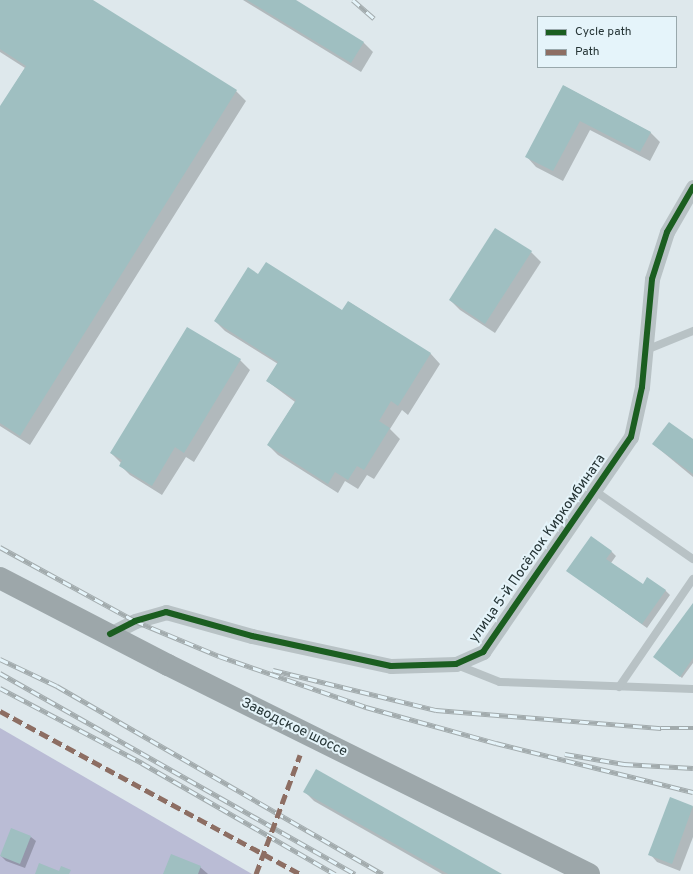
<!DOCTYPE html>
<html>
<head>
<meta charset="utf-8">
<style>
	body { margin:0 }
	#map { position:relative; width:693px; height:874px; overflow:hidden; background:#dee8ec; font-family:Overpass,sans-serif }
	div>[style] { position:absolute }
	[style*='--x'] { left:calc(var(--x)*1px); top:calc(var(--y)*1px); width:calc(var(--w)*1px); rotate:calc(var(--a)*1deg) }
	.green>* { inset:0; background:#babcd5 }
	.shadow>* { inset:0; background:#0003 }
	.building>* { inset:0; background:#9fbfc1 }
	.lane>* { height:8px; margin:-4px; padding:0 4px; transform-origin:4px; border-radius:4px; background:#b8c2c5 }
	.street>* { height:15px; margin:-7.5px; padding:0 7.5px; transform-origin:7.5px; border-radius:7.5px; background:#b8c2c5 }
	.primary>* { height:22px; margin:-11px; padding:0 11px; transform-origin:11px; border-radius:11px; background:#9da7aa }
	.rail>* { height:4.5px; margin-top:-2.25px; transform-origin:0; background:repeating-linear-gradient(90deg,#e5f4fa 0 9px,#a2abad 0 18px); box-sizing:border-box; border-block:1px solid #a2abad }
	.quiet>* { height:5px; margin-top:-2.5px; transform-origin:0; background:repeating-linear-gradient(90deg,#8d6e63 0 10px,transparent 0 15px) }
	.cycleway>* { height:6px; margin:-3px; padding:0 3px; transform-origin:3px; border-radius:3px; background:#1b5e20 }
	span { translate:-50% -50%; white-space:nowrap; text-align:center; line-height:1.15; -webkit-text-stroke:4px #e5f4fa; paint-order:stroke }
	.street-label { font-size:14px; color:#263536 }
	.legend { position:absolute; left:537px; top:16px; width:140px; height:52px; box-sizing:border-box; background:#e5f4fa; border:1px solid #99a8ac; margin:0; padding:5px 7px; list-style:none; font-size:12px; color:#263536 }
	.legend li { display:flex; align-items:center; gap:8px; height:20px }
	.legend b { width:20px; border:1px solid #99a8ac }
</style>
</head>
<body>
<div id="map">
	<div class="green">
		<i style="clip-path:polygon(0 728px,252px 874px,0 874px)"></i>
	</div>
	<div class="shadow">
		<i style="clip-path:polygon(0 0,91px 0,236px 91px,246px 101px,30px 445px,0 426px,0 108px,25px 68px,0 52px)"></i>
		<i style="clip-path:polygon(243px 0,294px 0,364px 43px,373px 52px,361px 72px)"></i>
		<i style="clip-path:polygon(564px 86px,650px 132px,660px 142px,650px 161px,590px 130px,563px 181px,536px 167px,527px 157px)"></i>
		<i style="clip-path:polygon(531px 252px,541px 262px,495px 333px,460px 310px,450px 300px)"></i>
		<i style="clip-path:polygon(258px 275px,343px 312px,349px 302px,431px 354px,440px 364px,408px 415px,402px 410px,390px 429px,400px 439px,374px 479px,367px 475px,358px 489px,345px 481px,338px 493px,278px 455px,268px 445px,295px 402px,267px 381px,278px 364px,225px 331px,215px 321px)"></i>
		<i style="clip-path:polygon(240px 360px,250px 370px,194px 462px,186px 457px,162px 495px,130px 475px,120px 465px,121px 463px,111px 453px)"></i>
		<i style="clip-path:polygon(693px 440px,693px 477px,653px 444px)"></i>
		<i style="clip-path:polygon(611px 551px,616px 556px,611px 563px,643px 585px,665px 590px,670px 595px,647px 628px,568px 571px)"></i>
		<i style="clip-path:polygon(693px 605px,693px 663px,682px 678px,657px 659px)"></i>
		<i style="clip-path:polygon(305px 792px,500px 874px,442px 874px,314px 801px)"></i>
		<i style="clip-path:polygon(671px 798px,693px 807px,693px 837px,680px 871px,657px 862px,650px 854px)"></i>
		<i style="clip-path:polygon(31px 837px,36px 841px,25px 868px,6px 861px,1px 856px)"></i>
		<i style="clip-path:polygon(200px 867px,208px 874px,164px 874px)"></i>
	</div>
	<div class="building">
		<i style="clip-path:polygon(0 0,93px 0,237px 90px,20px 436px,0 423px,0 106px,26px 66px,0 49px)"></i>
		<i style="clip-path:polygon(247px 0,296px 0,364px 42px,351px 63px)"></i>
		<i style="clip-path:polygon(563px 85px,651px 132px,640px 152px,580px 121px,553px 171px,525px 157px)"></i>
		<i style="clip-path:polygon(495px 228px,532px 251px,485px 324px,449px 300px)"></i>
		<i style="clip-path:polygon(266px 262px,342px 310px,348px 301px,431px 353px,398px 406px,391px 401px,379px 421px,390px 428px,364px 470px,357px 466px,348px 480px,335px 472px,328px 484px,267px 445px,296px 400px,266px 381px,278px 362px,214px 321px,248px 267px,258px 274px)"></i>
		<i style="clip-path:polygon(187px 327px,241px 359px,184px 453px,175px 447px,152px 486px,119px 466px,122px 460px,110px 453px)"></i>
		<i style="clip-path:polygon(669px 422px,693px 439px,693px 474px,652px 444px)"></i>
		<i style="clip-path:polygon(591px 536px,612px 551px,606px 559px,643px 584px,647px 577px,666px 590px,642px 624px,566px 571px)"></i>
		<i style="clip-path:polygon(693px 603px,693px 658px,680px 677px,653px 657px)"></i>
		<i style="clip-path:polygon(316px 769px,502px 874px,448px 874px,303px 792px)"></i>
		<i style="clip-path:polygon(670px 797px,693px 806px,672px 864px,648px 855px)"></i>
		<i style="clip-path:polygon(11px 828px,31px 836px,20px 864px,0 856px)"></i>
		<i style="clip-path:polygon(171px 854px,201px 866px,198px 874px,163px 874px)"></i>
		<i style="clip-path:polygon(39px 863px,59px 871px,61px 866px,71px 870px,69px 874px,35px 874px)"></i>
	</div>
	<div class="lane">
		<i style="--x:646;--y:350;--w:51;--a:-22"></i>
		<i style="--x:595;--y:491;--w:119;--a:34.8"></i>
		<i style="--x:457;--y:665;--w:46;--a:21.6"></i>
		<i style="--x:500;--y:682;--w:193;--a:2.1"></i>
		<i style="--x:619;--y:687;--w:131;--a:-55.6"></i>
	</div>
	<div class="street">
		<i style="--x:110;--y:634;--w:28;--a:-27"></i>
		<i style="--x:135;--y:621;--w:32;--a:-16"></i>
		<i style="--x:166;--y:612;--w:89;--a:15.6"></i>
		<i style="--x:252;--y:636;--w:142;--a:12.2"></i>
		<i style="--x:391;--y:666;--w:65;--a:-1.8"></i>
		<i style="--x:456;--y:664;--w:30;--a:-24"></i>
		<i style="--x:483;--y:652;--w:261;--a:-55.5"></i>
		<i style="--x:631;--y:437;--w:51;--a:-77.6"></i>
		<i style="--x:642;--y:387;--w:108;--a:-84.7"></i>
		<i style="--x:652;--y:279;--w:49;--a:-72.3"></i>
		<i style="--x:667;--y:232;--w:52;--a:-60"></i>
	</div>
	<div class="primary">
		<i style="--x:0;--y:578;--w:189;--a:27.4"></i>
		<i style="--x:168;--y:665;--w:470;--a:26.4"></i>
	</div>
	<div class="rail">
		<i style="--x:353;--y:0;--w:28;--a:41"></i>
		<i style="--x:0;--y:547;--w:154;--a:28.7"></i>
		<i style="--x:135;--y:621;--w:91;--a:22.6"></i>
		<i style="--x:219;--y:656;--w:156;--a:19.1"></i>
		<i style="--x:366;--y:707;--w:135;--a:15.5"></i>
		<i style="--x:496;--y:743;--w:203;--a:14"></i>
		<i style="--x:0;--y:659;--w:63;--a:25.3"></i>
		<i style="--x:57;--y:686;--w:376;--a:30"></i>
		<i style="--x:273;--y:670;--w:168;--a:13.8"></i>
		<i style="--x:436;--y:710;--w:226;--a:4.6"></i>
		<i style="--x:661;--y:728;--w:32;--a:0"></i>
		<i style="--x:0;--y:673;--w:408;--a:29.5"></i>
		<i style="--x:0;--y:688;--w:161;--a:27.8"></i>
		<i style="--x:142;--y:763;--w:223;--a:29.9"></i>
		<i style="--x:565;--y:754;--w:60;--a:9.6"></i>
		<i style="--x:624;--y:764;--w:69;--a:3.3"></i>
	</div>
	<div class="quiet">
		<i style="--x:0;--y:711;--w:341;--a:28.5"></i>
		<i style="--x:256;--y:874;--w:127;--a:-69.7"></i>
	</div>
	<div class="cycleway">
		<i style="--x:110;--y:634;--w:28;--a:-27"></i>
		<i style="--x:135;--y:621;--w:32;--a:-16"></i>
		<i style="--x:166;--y:612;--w:89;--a:15.6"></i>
		<i style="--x:252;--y:636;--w:142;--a:12.2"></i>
		<i style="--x:391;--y:666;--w:65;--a:-1.8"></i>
		<i style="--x:456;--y:664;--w:30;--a:-24"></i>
		<i style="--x:483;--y:652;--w:261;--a:-55.5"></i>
		<i style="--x:631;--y:437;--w:51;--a:-77.6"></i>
		<i style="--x:642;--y:387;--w:108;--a:-84.7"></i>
		<i style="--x:652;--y:279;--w:49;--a:-72.3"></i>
		<i style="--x:667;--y:232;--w:52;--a:-60"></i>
	</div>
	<div class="street-label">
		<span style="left:538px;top:549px;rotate:-55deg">улица 5-й Посёлок Киркомбината</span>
		<span style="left:294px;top:728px;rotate:26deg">Заводское шоссе</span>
	</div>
	<ul class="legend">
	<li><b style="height:5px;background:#1b5e20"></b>Cycle path</li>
	<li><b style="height:5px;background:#8d6e63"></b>Path</li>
	</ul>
</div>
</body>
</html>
